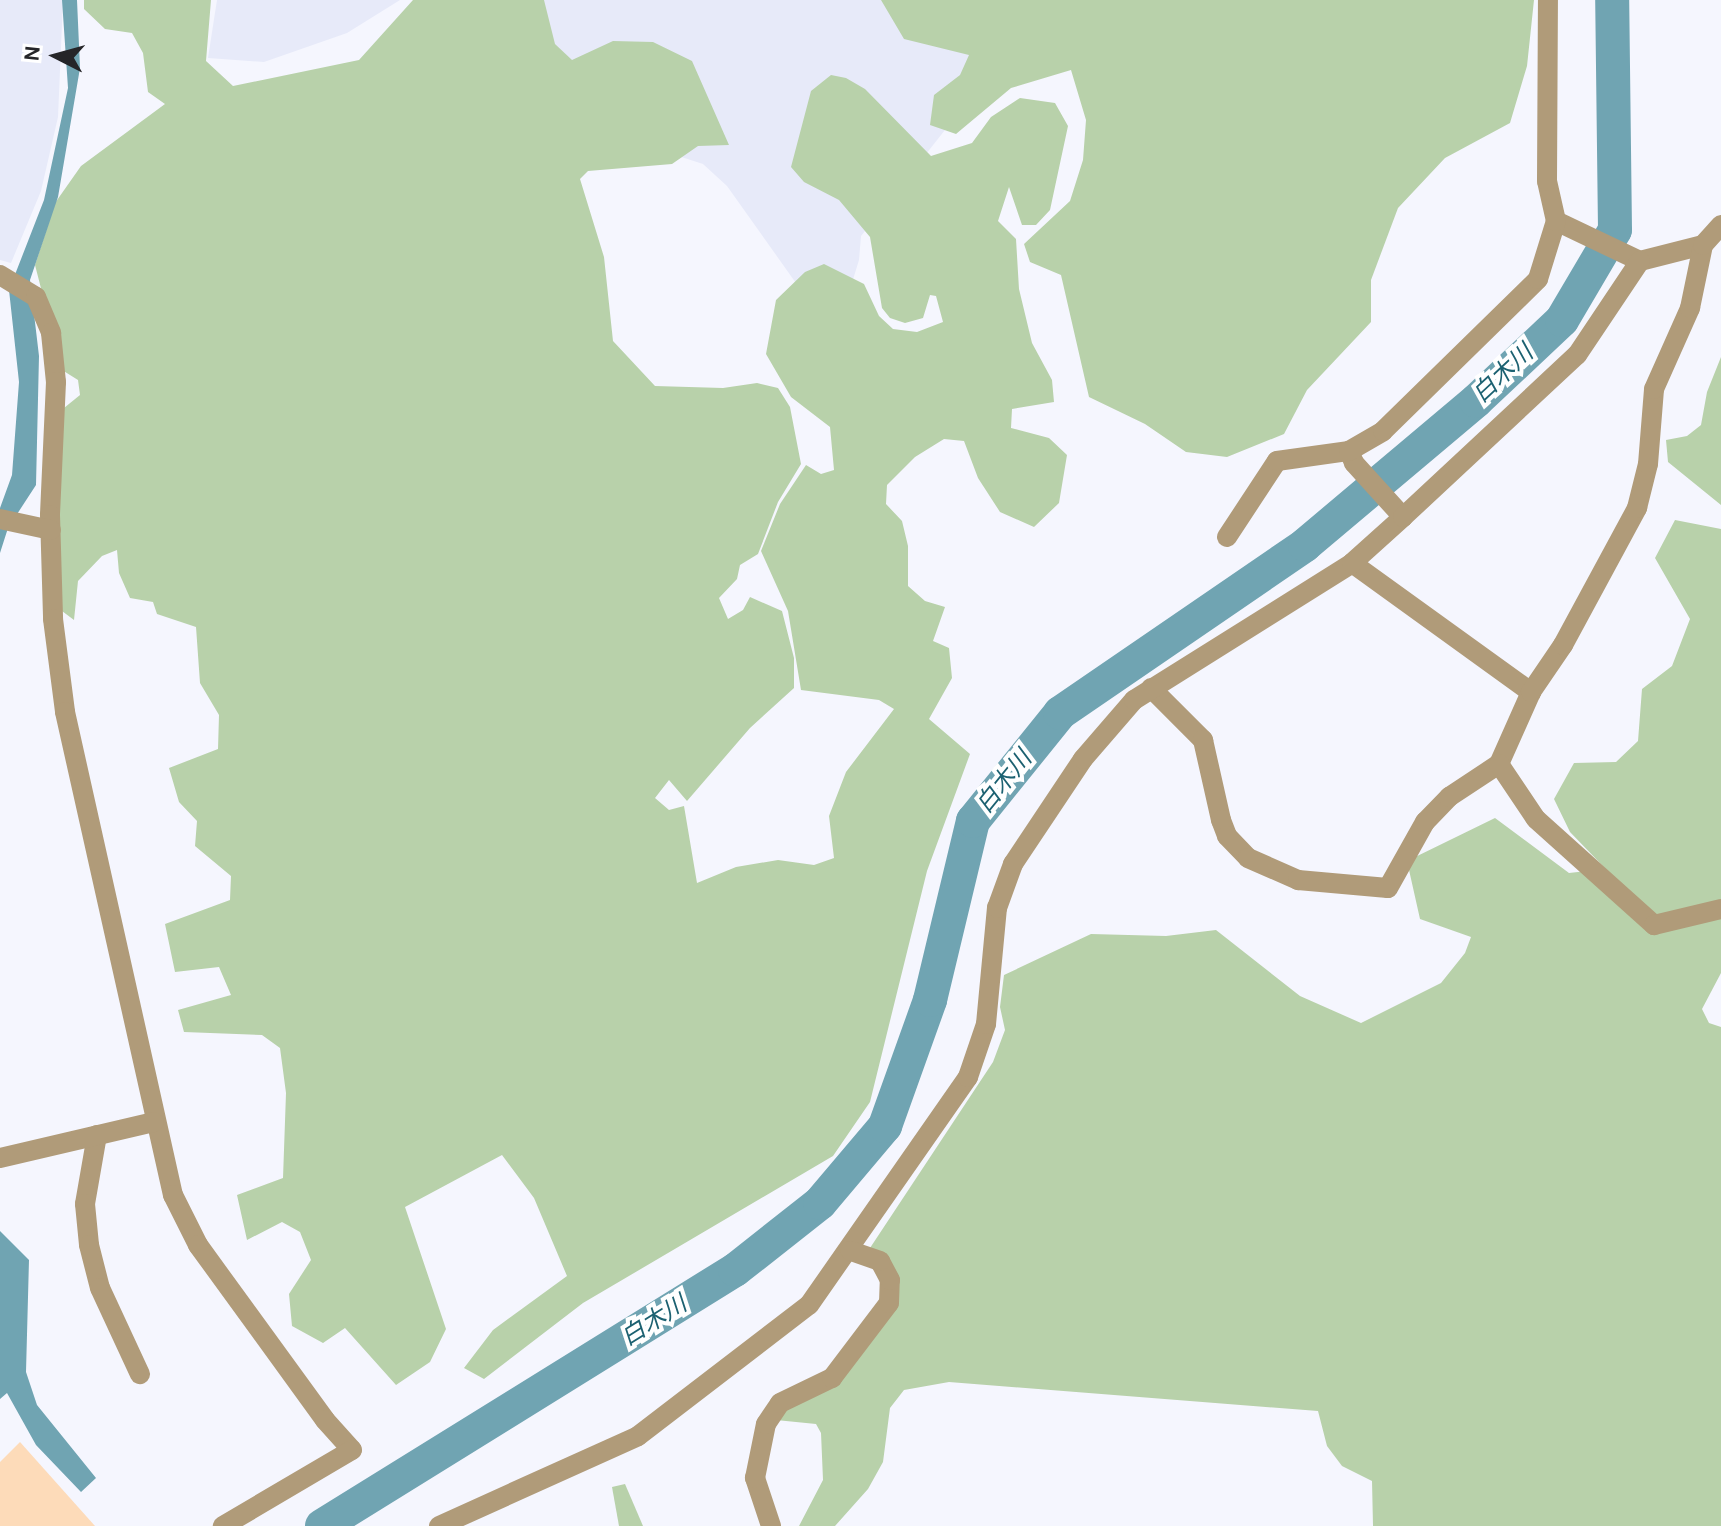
<!DOCTYPE html>
<html>
<head>
<meta charset="utf-8">
<style>
	body { margin:0 }
	#map { position:relative; width:1721px; height:1526px; overflow:hidden; background:#f5f6fe; font-family:Karla,"Noto Sans JP",sans-serif }
	div>[style] { position:absolute }
	[style*='--x'] { left:calc(var(--x)*1px); top:calc(var(--y)*1px); width:calc(var(--w)*1px); rotate:calc(var(--a)*1deg) }
	.built>* { inset:0; background:#e7eaf9 }
	.forest>* { inset:0; background:#b8d1aa }
	.water>* { inset:0; background:#70a4b2 }
	.river>* { height:34px; margin:-17px; padding:0 17px; transform-origin:17px; border-radius:17px; background:#70a4b2 }
	.building>* { inset:0; background:#fddbb9 }
	.minor>* { height:20px; margin:-10px; padding:0 10px; transform-origin:10px; border-radius:10px; background:#b09b79 }
	span { translate:-50% -50%; white-space:nowrap; text-align:center; line-height:1.15; -webkit-text-stroke:8px #fff; paint-order:stroke }
	.water-label { font-size:24px; color:#1c6171; font-style:italic }
	.north { position:absolute; left:16px; top:16px; width:80px; height:80px; -webkit-text-stroke:6px #fff; paint-order:stroke; rotate:276deg; font-size:22px; font-weight:700; line-height:32px; text-align:center; color:#252528 }
	.north::after { content:''; display:block; margin:auto; width:28px; height:36px; background:#252528; clip-path:polygon(50% 0,100% 100%,50% 72%,0 100%) }
</style>
</head>
<body>
<div id="map">
	<div class="built">
		<i style="clip-path:polygon(0 0,63px 0,58px 117px,41px 191px,11px 263px,0 260px)"></i>
		<i style="clip-path:polygon(217px 0,400px 0,347px 33px,264px 62px,208px 58px)"></i>
		<i style="clip-path:polygon(506px 0,963px 0,999px 98px,945px 130px,861px 236px,859px 260px,835px 338px,727px 186px,703px 164px,669px 153px)"></i>
	</div>
	<div class="forest">
		<i style="clip-path:polygon(84px 0,211px 0,206px 61px,233px 86px,359px 60px,413px 0,544px 0,555px 44px,572px 60px,613px 41px,653px 42px,692px 61px,729px 145px,698px 146px,672px 164px,588px 171px,580px 179px,604px 257px,613px 341px,655px 386px,723px 388px,757px 383px,778px 388px,790px 407px,801px 464px,778px 502px,758px 554px,740px 565px,737px 579px,719px 598px,728px 619px,743px 610px,750px 597px,782px 611px,794px 658px,794px 688px,750px 728px,687px 801px,669px 780px,655px 798px,669px 810px,684px 806px,697px 883px,736px 867px,778px 860px,814px 865px,834px 858px,829px 816px,846px 772px,894px 709px,879px 700px,801px 690px,788px 611px,761px 551px,780px 504px,806px 465px,821px 474px,834px 470px,830px 427px,791px 397px,766px 354px,776px 300px,805px 272px,824px 264px,864px 284px,879px 316px,893px 329px,917px 332px,943px 322px,936px 296px,930px 295px,923px 318px,905px 323px,890px 318px,882px 308px,870px 237px,839px 200px,804px 182px,791px 167px,811px 91px,831px 75px,846px 78px,865px 89px,931px 156px,972px 143px,991px 117px,1020px 98px,1055px 103px,1068px 126px,1050px 210px,1036px 225px,1022px 225px,1009px 187px,998px 221px,1016px 239px,1019px 289px,1032px 343px,1052px 380px,1054px 402px,1012px 409px,1011px 428px,1049px 438px,1067px 455px,1059px 503px,1034px 527px,1000px 512px,978px 478px,964px 441px,944px 439px,915px 457px,887px 485px,886px 504px,902px 521px,908px 546px,908px 586px,925px 601px,945px 607px,933px 641px,949px 648px,952px 678px,929px 719px,970px 754px,927px 871px,870px 1102px,833px 1156px,583px 1303px,484px 1379px,464px 1368px,493px 1330px,567px 1276px,534px 1198px,502px 1155px,405px 1207px,446px 1329px,430px 1362px,396px 1385px,345px 1328px,323px 1343px,292px 1326px,289px 1294px,311px 1260px,300px 1232px,282px 1222px,247px 1240px,237px 1195px,283px 1178px,286px 1093px,280px 1048px,262px 1035px,184px 1032px,178px 1010px,231px 995px,219px 967px,175px 972px,165px 924px,230px 900px,231px 876px,195px 846px,197px 821px,179px 802px,169px 768px,218px 749px,219px 715px,200px 683px,196px 627px,157px 614px,153px 602px,130px 598px,119px 573px,117px 550px,102px 556px,78px 581px,74px 620px,62px 611px,56px 535px,64px 408px,80px 395px,78px 380px,62px 370px,35px 265px,55px 203px,81px 166px,165px 104px,148px 92px,143px 53px,132px 33px,105px 29px,84px 9px)"></i>
		<i style="clip-path:polygon(881px 0,1534px 0,1527px 66px,1510px 123px,1445px 158px,1398px 208px,1371px 280px,1371px 322px,1307px 390px,1284px 434px,1227px 457px,1186px 452px,1145px 424px,1089px 397px,1061px 275px,1030px 262px,1024px 244px,1070px 201px,1083px 160px,1086px 120px,1071px 70px,1011px 88px,956px 134px,930px 125px,934px 95px,960px 75px,969px 55px,904px 39px)"></i>
		<i style="clip-path:polygon(1721px 357px,1721px 505px,1668px 462px,1666px 440px,1687px 436px,1701px 425px,1707px 392px)"></i>
		<i style="clip-path:polygon(1675px 520px,1721px 529px,1721px 907px,1656px 921px,1570px 832px,1554px 799px,1574px 763px,1616px 762px,1638px 741px,1642px 689px,1672px 666px,1690px 619px,1655px 558px)"></i>
		<i style="clip-path:polygon(1495px 818px,1569px 873px,1587px 871px,1655px 929px,1721px 914px,1721px 973px,1702px 1009px,1709px 1023px,1721px 1027px,1721px 1526px,1373px 1526px,1372px 1481px,1342px 1466px,1327px 1446px,1318px 1411px,949px 1382px,904px 1390px,890px 1408px,883px 1462px,868px 1489px,835px 1526px,799px 1526px,823px 1480px,821px 1433px,816px 1424px,776px 1420px,786px 1403px,824px 1389px,894px 1301px,870px 1248px,993px 1062px,1005px 1030px,1000px 1007px,1004px 975px,1091px 934px,1166px 936px,1216px 930px,1300px 996px,1361px 1023px,1441px 983px,1465px 953px,1471px 937px,1420px 919px,1407px 861px)"></i>
		<i style="clip-path:polygon(625px 1484px,643px 1526px,619px 1526px,612px 1487px)"></i>
	</div>
	<div class="water">
		<i style="clip-path:polygon(62px 0,77px 0,80px 68px,58px 197px,30px 280px,39px 356px,36px 485px,8px 528px,0 553px,0 508px,12px 475px,19px 382px,9px 290px,44px 200px,68px 88px)"></i>
		<i style="clip-path:polygon(0 1231px,29px 1260px,26px 1372px,37px 1405px,96px 1478px,81px 1492px,36px 1445px,7px 1393px,0 1399px)"></i>
	</div>
	<div class="river">
		<i style="--x:322;--y:1526;--w:486;--a:-31.8"></i>
		<i style="--x:735;--y:1270;--w:108;--a:-38.2"></i>
		<i style="--x:820;--y:1203;--w:101;--a:-49.8"></i>
		<i style="--x:885;--y:1126;--w:134;--a:-70.3"></i>
		<i style="--x:930;--y:1000;--w:184;--a:-76.5"></i>
		<i style="--x:973;--y:821;--w:139;--a:-51.1"></i>
		<i style="--x:1060;--y:713;--w:297;--a:-34.4"></i>
		<i style="--x:1305;--y:545;--w:224;--a:-40.1"></i>
		<i style="--x:1476;--y:401;--w:118;--a:-43.3"></i>
		<i style="--x:1562;--y:320;--w:104;--a:-59.5"></i>
		<i style="--x:1615;--y:230;--w:230;--a:-90.7"></i>
	</div>
	<div class="building">
		<i style="clip-path:polygon(20px 1442px,95px 1526px,0 1526px,0 1462px)"></i>
	</div>
	<div class="minor">
		<i style="--x:1556;--y:221;--w:93;--a:25.5"></i>
		<i style="--x:1640;--y:261;--w:65;--a:-14.3"></i>
		<i style="--x:0;--y:275;--w:42;--a:31.4"></i>
		<i style="--x:36;--y:297;--w:39;--a:67"></i>
		<i style="--x:51;--y:333;--w:49;--a:84.2"></i>
		<i style="--x:56;--y:382;--w:133;--a:92.6"></i>
		<i style="--x:50;--y:515;--w:104;--a:88.3"></i>
		<i style="--x:53;--y:619;--w:94;--a:82.6"></i>
		<i style="--x:65;--y:712;--w:495;--a:77.4"></i>
		<i style="--x:173;--y:1195;--w:56;--a:63.4"></i>
		<i style="--x:198;--y:1245;--w:216;--a:54"></i>
		<i style="--x:325;--y:1420;--w:40;--a:48"></i>
		<i style="--x:352;--y:1450;--w:150;--a:149.5"></i>
		<i style="--x:1349;--y:451;--w:13;--a:67"></i>
		<i style="--x:1354;--y:463;--w:73;--a:47.8"></i>
		<i style="--x:0;--y:519;--w:52;--a:12.2"></i>
		<i style="--x:1227;--y:537;--w:91;--a:-56.7"></i>
		<i style="--x:1277;--y:461;--w:73;--a:-7.9"></i>
		<i style="--x:1349;--y:451;--w:39;--a:-30"></i>
		<i style="--x:1383;--y:431;--w:217;--a:-44.4"></i>
		<i style="--x:1538;--y:279;--w:61;--a:-72.8"></i>
		<i style="--x:1556;--y:221;--w:41;--a:-102.7"></i>
		<i style="--x:1547;--y:181;--w:181;--a:-89.7"></i>
		<i style="--x:1352;--y:563;--w:221;--a:35.8"></i>
		<i style="--x:1151;--y:688;--w:74;--a:45"></i>
		<i style="--x:1203;--y:740;--w:82;--a:77.3"></i>
		<i style="--x:1221;--y:820;--w:17;--a:69"></i>
		<i style="--x:1227;--y:836;--w:30;--a:46"></i>
		<i style="--x:1248;--y:858;--w:55;--a:23.7"></i>
		<i style="--x:1298;--y:880;--w:90;--a:5.1"></i>
		<i style="--x:1388;--y:888;--w:76;--a:-60.7"></i>
		<i style="--x:1425;--y:822;--w:35;--a:-46"></i>
		<i style="--x:1449;--y:797;--w:60;--a:-33.4"></i>
		<i style="--x:1499;--y:764;--w:79;--a:-66"></i>
		<i style="--x:1531;--y:692;--w:57;--a:-55.8"></i>
		<i style="--x:1563;--y:645;--w:156;--a:-61.6"></i>
		<i style="--x:1637;--y:508;--w:45;--a:-76"></i>
		<i style="--x:1648;--y:464;--w:75;--a:-85.4"></i>
		<i style="--x:1654;--y:389;--w:89;--a:-66"></i>
		<i style="--x:1690;--y:308;--w:64;--a:-78.3"></i>
		<i style="--x:1703;--y:245;--w:27;--a:-48"></i>
		<i style="--x:1499;--y:764;--w:66;--a:56.1"></i>
		<i style="--x:1536;--y:819;--w:159;--a:41.9"></i>
		<i style="--x:1654;--y:925;--w:69;--a:-13.4"></i>
		<i style="--x:97;--y:1135;--w:70;--a:99.9"></i>
		<i style="--x:85;--y:1204;--w:41;--a:84.4"></i>
		<i style="--x:89;--y:1245;--w:44;--a:75.7"></i>
		<i style="--x:100;--y:1288;--w:95;--a:65.1"></i>
		<i style="--x:0;--y:1158;--w:158;--a:-13.2"></i>
		<i style="--x:439;--y:1526;--w:218;--a:-24.3"></i>
		<i style="--x:638;--y:1436;--w:215;--a:-37.5"></i>
		<i style="--x:809;--y:1305;--w:278;--a:-55.1"></i>
		<i style="--x:968;--y:1077;--w:56;--a:-71.2"></i>
		<i style="--x:986;--y:1024;--w:117;--a:-84.6"></i>
		<i style="--x:997;--y:908;--w:47;--a:-70"></i>
		<i style="--x:1013;--y:864;--w:126;--a:-56.3"></i>
		<i style="--x:1083;--y:759;--w:78;--a:-49.2"></i>
		<i style="--x:1134;--y:700;--w:257;--a:-32.1"></i>
		<i style="--x:1352;--y:563;--w:69;--a:-42"></i>
		<i style="--x:1403;--y:517;--w:238;--a:-43"></i>
		<i style="--x:1577;--y:355;--w:113;--a:-56.2"></i>
		<i style="--x:771;--y:1526;--w:51;--a:-108.4"></i>
		<i style="--x:755;--y:1478;--w:55;--a:-78.5"></i>
		<i style="--x:766;--y:1424;--w:25;--a:-56"></i>
		<i style="--x:780;--y:1403;--w:58;--a:-25.7"></i>
		<i style="--x:832;--y:1378;--w:94;--a:-52.8"></i>
		<i style="--x:889;--y:1303;--w:23;--a:-88"></i>
		<i style="--x:890;--y:1280;--w:21;--a:-118"></i>
		<i style="--x:880;--y:1261;--w:31;--a:-161"></i>
	</div>
	<div class="water-label">
		<span style="left:1503px;top:374px;rotate:-43deg">白木川</span>
		<span style="left:1004px;top:782px;rotate:-51deg">白木川</span>
		<span style="left:654px;top:1321px;rotate:-32deg">白木川</span>
	</div>
	<div class="north">N</div>
</div>
</body>
</html>
